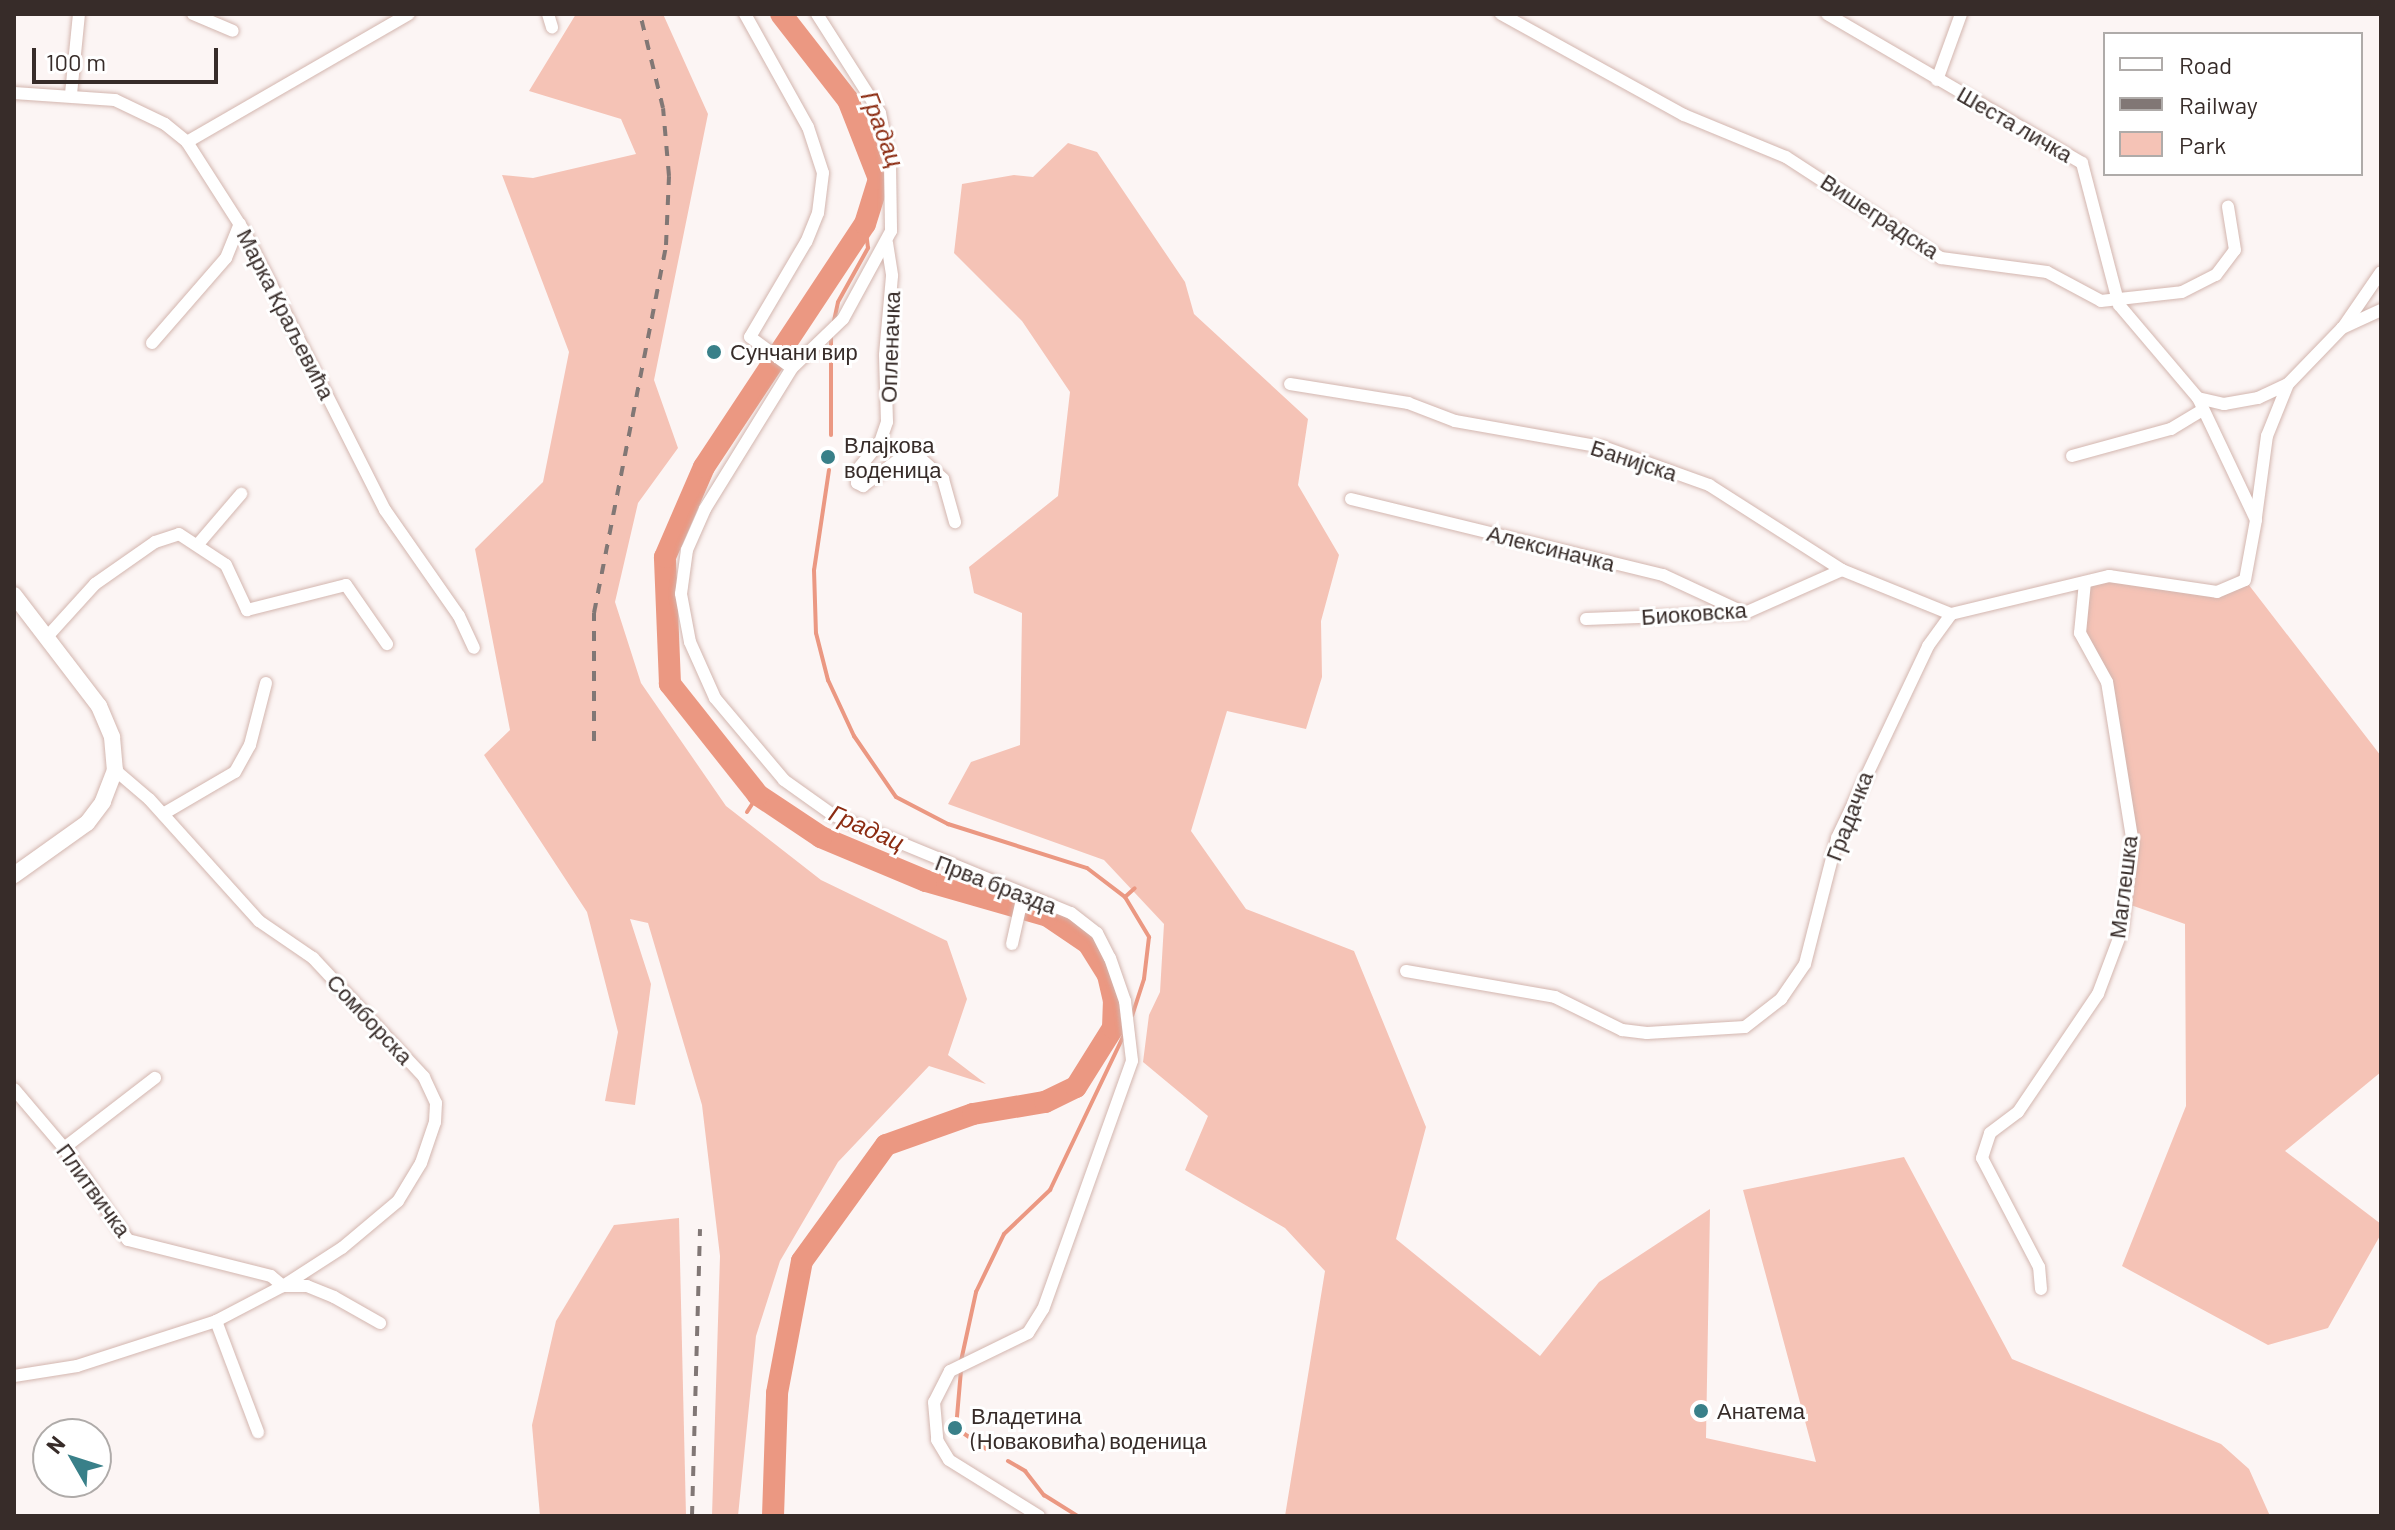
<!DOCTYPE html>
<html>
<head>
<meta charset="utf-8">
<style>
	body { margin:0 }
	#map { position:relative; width:2395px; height:1530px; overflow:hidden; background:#fcf5f4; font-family:Barlow,sans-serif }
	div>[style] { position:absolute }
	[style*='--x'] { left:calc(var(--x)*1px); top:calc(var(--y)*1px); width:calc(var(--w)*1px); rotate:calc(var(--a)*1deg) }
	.green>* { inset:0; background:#f5c3b6 }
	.stream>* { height:4px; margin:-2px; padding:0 2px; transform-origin:2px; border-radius:2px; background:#eb9882 }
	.river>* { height:22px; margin:-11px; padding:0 11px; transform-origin:11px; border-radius:11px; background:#eb9882 }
	.roads { filter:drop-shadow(0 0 2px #d3b6af) drop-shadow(0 0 2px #d3b6af) }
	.minor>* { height:12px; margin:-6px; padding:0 6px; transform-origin:6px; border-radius:6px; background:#fff }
	.tertiary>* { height:16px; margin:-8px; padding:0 8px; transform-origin:8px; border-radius:8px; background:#fff }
	.rail>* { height:4px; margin-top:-2px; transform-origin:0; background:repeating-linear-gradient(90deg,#817775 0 10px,transparent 0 20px) }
	.dots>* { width:22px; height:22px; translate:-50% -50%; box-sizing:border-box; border:4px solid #fff; border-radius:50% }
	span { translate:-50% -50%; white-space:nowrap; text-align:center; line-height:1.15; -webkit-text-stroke:6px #fff; paint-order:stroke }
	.street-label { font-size:22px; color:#372c29 }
	.poi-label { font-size:22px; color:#372c29 }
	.left { translate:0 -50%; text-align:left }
	.water-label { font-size:24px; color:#8c2c12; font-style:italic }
	.frame { position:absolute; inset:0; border:16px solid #372c29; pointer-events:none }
	.legend { position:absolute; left:2103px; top:32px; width:260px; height:144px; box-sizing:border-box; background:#fff; border:2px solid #afaba9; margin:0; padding:10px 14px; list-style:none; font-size:24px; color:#372c29 }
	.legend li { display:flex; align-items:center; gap:16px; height:40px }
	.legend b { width:40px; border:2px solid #afaba9 }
	.north { position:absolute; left:32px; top:1418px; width:80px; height:80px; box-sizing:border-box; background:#fff; border:2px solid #afaba9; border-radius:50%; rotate:309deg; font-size:22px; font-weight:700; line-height:32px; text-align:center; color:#372c29 }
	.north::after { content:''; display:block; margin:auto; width:28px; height:36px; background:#398089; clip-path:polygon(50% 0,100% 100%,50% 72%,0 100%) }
	.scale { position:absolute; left:32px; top:48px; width:186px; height:36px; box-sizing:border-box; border:4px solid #372c29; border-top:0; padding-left:10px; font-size:24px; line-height:28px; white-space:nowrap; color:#372c29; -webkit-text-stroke:6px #fff; paint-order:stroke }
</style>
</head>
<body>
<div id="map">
	<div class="green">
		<i style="clip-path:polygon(576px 14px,663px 14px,708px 114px,654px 380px,678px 448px,638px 503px,615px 602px,641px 683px,726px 806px,821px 880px,947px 941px,967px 999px,948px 1055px,986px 1084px,929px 1066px,838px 1162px,780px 1261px,756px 1336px,738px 1516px,712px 1516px,720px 1256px,702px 1105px,648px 923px,630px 919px,651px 984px,635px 1105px,605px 1101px,618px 1032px,587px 912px,484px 755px,510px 730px,475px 549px,543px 482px,569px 352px,502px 175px,533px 178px,636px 154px,621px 119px,529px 91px)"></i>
		<i style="clip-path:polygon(1068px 143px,1097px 152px,1185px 282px,1194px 314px,1308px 419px,1298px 485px,1339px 555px,1321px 621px,1322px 677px,1306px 729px,1227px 711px,1191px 831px,1246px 909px,1354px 951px,1426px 1127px,1396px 1239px,1540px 1356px,1599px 1282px,1710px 1209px,1706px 1438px,1816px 1462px,1743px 1190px,1904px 1157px,2012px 1359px,2221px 1444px,2249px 1469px,2270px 1516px,1285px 1516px,1325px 1271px,1285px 1228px,1185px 1170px,1208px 1116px,1143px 1062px,1149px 1015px,1160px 992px,1164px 924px,1104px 860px,948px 804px,971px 762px,1020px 745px,1022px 613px,974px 593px,969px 567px,1058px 496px,1070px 392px,1022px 321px,954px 253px,962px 184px,1014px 175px,1033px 177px)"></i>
		<i style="clip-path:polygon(2109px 576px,2217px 592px,2245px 580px,2381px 756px,2381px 1072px,2285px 1151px,2381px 1224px,2381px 1234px,2328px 1328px,2268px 1345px,2122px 1266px,2186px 1106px,2185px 924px,2125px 903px,2133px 844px,2107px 682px,2080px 633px,2085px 582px)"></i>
		<i style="clip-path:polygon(679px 1218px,686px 1516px,540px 1516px,532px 1425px,556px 1321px,614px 1225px)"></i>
	</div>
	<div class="stream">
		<i style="--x:834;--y:321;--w:19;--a:-78"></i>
		<i style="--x:838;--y:302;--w:62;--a:-60.9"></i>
		<i style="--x:868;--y:248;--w:24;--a:-97"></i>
		<i style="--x:831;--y:338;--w:97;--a:90"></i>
		<i style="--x:829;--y:470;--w:101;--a:98.5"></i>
		<i style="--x:814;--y:570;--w:63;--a:88.2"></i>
		<i style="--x:816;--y:633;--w:49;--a:75.7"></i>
		<i style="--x:828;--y:680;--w:62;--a:65.1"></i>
		<i style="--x:854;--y:736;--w:74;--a:55.5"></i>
		<i style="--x:896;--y:797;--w:59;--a:27.4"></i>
		<i style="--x:948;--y:824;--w:146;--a:17.6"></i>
		<i style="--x:1087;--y:868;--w:48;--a:37.3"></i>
		<i style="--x:1125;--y:897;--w:47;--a:59"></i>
		<i style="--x:1149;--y:937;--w:42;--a:96.8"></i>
		<i style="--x:1144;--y:979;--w:38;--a:108"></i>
		<i style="--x:747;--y:812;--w:20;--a:-57"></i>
		<i style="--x:1125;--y:897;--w:13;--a:-42"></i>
		<i style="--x:961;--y:1361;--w:71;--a:-77.7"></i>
		<i style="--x:976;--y:1292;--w:64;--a:-64.2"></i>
		<i style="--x:1004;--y:1234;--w:64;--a:-43.7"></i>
		<i style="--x:1050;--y:1190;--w:172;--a:-64.5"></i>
		<i style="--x:961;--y:1370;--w:58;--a:94.9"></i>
		<i style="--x:956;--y:1428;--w:37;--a:35"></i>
		<i style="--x:1008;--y:1461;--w:20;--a:30"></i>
		<i style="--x:1025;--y:1471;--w:31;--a:52"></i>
		<i style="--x:1044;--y:1495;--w:39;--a:32"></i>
	</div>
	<div class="river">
		<i style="--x:773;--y:1516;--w:123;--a:-88.1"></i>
		<i style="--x:777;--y:1393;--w:134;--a:-79.3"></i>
		<i style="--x:802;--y:1261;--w:143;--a:-54.1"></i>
		<i style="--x:886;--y:1145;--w:92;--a:-19.6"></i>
		<i style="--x:973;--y:1114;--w:73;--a:-9.5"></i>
		<i style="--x:1045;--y:1102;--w:34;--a:-26"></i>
		<i style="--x:1076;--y:1087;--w:70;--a:-57.9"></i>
		<i style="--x:1113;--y:1028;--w:27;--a:-88"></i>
		<i style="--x:1114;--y:1001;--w:27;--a:-103"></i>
		<i style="--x:1108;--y:975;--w:36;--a:-122"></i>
		<i style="--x:1089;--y:944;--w:50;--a:-145.7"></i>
		<i style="--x:1048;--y:916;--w:127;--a:-164"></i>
		<i style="--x:926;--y:881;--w:114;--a:-157.3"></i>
		<i style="--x:821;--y:837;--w:76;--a:-146.3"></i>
		<i style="--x:758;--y:795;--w:142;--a:-128.4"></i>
		<i style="--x:670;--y:684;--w:127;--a:-92.3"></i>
		<i style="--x:665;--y:557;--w:98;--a:-66.6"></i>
		<i style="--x:704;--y:467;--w:291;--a:-56.5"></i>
		<i style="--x:865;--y:224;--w:47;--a:-72.7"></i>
		<i style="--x:879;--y:179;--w:85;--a:-111.4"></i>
		<i style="--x:848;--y:100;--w:109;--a:-127.9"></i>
	</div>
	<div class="roads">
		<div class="minor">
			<i style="--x:193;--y:14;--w:43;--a:23"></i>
			<i style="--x:548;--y:14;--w:14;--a:73"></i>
			<i style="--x:745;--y:14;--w:129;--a:60.9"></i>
			<i style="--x:808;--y:127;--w:48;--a:71.9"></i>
			<i style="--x:823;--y:173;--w:40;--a:97.1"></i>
			<i style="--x:818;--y:213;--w:31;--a:112"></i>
			<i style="--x:806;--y:242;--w:110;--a:120.5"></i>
			<i style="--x:750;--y:337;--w:52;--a:36.4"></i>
			<i style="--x:817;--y:14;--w:117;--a:57.5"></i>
			<i style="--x:880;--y:113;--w:52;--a:78.9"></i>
			<i style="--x:890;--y:164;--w:67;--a:89.1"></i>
			<i style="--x:891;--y:231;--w:100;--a:118.6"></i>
			<i style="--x:843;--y:319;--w:71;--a:136.1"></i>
			<i style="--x:792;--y:368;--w:166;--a:121.7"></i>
			<i style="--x:705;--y:509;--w:45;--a:113.7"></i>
			<i style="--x:687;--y:550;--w:44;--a:97.8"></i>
			<i style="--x:681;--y:594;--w:49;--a:79.4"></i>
			<i style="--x:690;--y:642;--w:61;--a:65.9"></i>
			<i style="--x:715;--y:698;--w:107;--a:49.9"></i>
			<i style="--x:784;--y:780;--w:60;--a:35.5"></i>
			<i style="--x:833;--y:815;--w:257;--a:22.4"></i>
			<i style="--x:1071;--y:913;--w:33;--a:38"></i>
			<i style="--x:1097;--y:933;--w:28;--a:63"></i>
			<i style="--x:1110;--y:958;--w:46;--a:70.8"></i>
			<i style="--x:1125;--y:1001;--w:60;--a:83.3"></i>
			<i style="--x:1132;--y:1061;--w:263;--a:109.7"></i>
			<i style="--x:1043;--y:1309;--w:28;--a:122"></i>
			<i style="--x:1028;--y:1333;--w:87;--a:154"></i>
			<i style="--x:950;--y:1371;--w:35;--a:117"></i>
			<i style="--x:934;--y:1402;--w:38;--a:85"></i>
			<i style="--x:937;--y:1440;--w:23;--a:59"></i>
			<i style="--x:949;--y:1460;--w:106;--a:31.9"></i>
			<i style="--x:1501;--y:14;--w:209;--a:28.9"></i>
			<i style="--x:1684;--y:115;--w:110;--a:22.4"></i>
			<i style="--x:1786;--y:157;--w:185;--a:33.1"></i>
			<i style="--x:1941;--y:258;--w:107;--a:7.5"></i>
			<i style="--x:2047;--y:272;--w:61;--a:28.2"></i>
			<i style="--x:2101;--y:301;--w:81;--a:-6.3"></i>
			<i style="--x:2182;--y:292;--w:38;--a:-27"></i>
			<i style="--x:2216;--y:275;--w:31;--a:-53"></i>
			<i style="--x:2235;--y:250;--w:44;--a:-99.2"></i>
			<i style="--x:1937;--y:80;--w:70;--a:-70"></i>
			<i style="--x:14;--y:93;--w:101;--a:4"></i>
			<i style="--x:115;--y:100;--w:55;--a:25.6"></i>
			<i style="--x:165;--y:124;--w:28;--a:39"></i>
			<i style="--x:187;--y:142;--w:106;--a:57.4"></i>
			<i style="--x:244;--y:231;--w:313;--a:63.2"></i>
			<i style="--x:385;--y:510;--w:129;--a:55.1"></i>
			<i style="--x:459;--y:616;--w:35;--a:65"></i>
			<i style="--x:71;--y:94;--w:80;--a:-84.3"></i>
			<i style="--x:187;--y:142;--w:256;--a:-30"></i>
			<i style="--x:887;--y:243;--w:33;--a:81"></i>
			<i style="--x:892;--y:276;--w:79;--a:95.1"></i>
			<i style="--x:885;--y:355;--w:67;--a:88.3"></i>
			<i style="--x:887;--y:422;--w:21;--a:109"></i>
			<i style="--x:880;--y:442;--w:33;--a:129"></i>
			<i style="--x:859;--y:468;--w:15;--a:98"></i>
			<i style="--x:857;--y:483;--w:7;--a:27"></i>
			<i style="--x:863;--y:486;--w:49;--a:-36.6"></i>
			<i style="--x:902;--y:457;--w:19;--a:6"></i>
			<i style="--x:921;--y:459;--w:30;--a:42"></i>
			<i style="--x:943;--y:479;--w:45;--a:74.4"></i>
			<i style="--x:2344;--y:326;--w:65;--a:-55.6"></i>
			<i style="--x:152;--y:343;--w:113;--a:-49"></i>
			<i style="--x:226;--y:258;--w:37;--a:-68"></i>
			<i style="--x:1290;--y:384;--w:120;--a:9.1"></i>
			<i style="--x:1408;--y:403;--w:50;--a:21"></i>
			<i style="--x:1455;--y:421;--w:150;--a:10"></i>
			<i style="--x:1603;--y:447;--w:113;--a:19.7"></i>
			<i style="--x:1709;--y:485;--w:158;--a:32.6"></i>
			<i style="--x:1842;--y:570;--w:118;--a:22"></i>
			<i style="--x:2198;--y:398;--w:27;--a:13"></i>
			<i style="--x:2224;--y:404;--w:35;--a:-10"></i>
			<i style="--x:2258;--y:398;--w:33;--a:-25"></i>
			<i style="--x:2288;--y:384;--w:78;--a:-46"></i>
			<i style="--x:2342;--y:328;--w:43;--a:-24.8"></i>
			<i style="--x:2072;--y:456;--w:103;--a:-15.3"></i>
			<i style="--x:2171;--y:429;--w:37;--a:-31"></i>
			<i style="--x:1351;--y:499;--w:321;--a:13.7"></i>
			<i style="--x:1663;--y:575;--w:90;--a:24.9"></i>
			<i style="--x:2256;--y:517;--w:82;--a:-82.3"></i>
			<i style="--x:2267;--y:436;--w:56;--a:-68"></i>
			<i style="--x:199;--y:543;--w:65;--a:-49.4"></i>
			<i style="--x:1586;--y:619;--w:159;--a:-2.2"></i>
			<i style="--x:1745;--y:613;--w:106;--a:-23.9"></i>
			<i style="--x:46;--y:638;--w:73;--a:-47.8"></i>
			<i style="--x:95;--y:584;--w:73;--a:-35"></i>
			<i style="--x:155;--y:542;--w:25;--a:-18"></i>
			<i style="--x:179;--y:534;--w:56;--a:33.4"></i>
			<i style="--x:226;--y:565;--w:50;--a:65"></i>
			<i style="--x:247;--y:610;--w:102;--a:-14.2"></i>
			<i style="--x:346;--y:585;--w:72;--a:55.2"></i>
			<i style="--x:163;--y:814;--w:83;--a:-30.3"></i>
			<i style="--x:235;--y:772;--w:31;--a:-61"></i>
			<i style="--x:250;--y:745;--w:64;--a:-75.5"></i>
			<i style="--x:1012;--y:944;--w:50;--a:-77.3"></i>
			<i style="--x:1406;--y:971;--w:151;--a:9.9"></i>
			<i style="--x:1555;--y:997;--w:75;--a:26.2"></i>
			<i style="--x:1622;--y:1030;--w:25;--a:7"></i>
			<i style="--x:1647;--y:1033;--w:98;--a:-3.5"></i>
			<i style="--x:1745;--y:1027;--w:46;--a:-37.9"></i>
			<i style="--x:1781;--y:999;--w:42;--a:-55.6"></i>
			<i style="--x:1805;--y:964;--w:130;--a:-75.7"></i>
			<i style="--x:1837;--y:838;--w:212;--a:-64.6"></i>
			<i style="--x:1928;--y:646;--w:39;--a:-54"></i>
			<i style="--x:1951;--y:614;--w:163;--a:-13.5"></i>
			<i style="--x:2109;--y:576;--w:109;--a:8.4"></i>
			<i style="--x:2217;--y:592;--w:30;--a:-23"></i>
			<i style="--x:2245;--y:580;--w:61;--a:-79.6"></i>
			<i style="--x:2256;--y:520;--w:135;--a:-115.4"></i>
			<i style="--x:2198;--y:398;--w:122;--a:-130.3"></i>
			<i style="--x:2119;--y:305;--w:147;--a:-104.6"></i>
			<i style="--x:2082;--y:163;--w:295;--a:-149.7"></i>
			<i style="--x:14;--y:1089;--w:77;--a:49.7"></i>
			<i style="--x:64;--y:1148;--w:112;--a:55.2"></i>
			<i style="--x:128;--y:1240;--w:147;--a:14.1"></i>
			<i style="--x:271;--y:1276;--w:16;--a:40"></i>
			<i style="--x:64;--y:1148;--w:115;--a:-37.6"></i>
			<i style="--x:283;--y:1286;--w:24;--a:0"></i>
			<i style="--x:307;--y:1286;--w:29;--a:22"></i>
			<i style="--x:334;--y:1297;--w:53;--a:29.5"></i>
			<i style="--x:2041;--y:1289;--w:22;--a:-95"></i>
			<i style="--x:2039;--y:1267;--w:123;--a:-117.6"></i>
			<i style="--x:1982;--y:1158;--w:26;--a:-72"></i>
			<i style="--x:1990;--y:1133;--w:35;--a:-37"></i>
			<i style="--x:2018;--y:1112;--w:143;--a:-55.9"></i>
			<i style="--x:2098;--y:994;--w:68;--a:-69.4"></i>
			<i style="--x:2122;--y:930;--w:87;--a:-82.7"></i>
			<i style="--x:2133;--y:844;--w:164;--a:-99.1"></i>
			<i style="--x:2107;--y:682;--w:56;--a:-118.9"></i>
			<i style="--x:2080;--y:633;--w:51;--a:-84.4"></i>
			<i style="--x:216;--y:1321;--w:119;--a:69.3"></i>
			<i style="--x:14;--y:1376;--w:64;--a:-9"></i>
			<i style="--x:77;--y:1366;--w:146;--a:-17.9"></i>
			<i style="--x:216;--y:1321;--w:76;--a:-27.6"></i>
			<i style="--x:283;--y:1286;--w:70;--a:-32.8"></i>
			<i style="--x:342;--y:1248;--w:73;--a:-40"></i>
			<i style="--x:398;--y:1201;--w:44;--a:-58.8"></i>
			<i style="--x:421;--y:1163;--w:43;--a:-71.1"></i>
			<i style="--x:435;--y:1122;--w:19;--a:-87"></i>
			<i style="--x:436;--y:1103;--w:29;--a:-115"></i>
			<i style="--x:424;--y:1077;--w:163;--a:-133"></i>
			<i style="--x:313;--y:958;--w:65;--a:-145.6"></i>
			<i style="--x:259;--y:921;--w:164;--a:-132"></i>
			<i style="--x:149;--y:799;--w:45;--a:-139.5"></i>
		</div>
		<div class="tertiary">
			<i style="--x:14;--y:595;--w:140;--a:52.6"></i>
			<i style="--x:99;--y:706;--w:34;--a:67"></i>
			<i style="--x:112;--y:737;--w:33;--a:85"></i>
			<i style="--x:115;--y:770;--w:34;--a:111"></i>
			<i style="--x:103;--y:802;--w:26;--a:127"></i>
			<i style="--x:87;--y:823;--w:90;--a:144.5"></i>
		</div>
	</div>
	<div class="rail">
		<i style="--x:594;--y:741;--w:128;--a:-90"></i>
		<i style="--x:594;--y:613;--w:375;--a:-78.9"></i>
		<i style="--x:666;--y:245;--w:69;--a:-87.5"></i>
		<i style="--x:669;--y:176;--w:68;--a:-95"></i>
		<i style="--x:663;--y:108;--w:97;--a:-103.7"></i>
		<i style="--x:692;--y:1516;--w:287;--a:-88.4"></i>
	</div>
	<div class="dots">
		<i style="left:714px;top:352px;background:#398089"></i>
		<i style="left:828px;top:457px;background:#398089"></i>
		<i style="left:1701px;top:1411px;background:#398089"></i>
		<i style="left:955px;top:1428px;background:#398089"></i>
	</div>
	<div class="street-label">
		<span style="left:2015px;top:124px;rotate:30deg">Шеста личка</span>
		<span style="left:1880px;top:216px;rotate:33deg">Вишеградска</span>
		<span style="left:286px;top:314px;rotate:63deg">Марка Краљевића</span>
		<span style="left:890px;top:347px;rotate:-88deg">Опленачка</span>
		<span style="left:1634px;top:460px;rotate:18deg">Банијска</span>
		<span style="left:1551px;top:548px;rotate:14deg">Алексиначка</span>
		<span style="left:1694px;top:613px;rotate:-4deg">Биоковска</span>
		<span style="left:1849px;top:816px;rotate:-69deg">Градачка</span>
		<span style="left:996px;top:884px;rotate:21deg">Прва бразда</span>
		<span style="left:2123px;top:887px;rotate:-83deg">Маглешка</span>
		<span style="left:370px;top:1019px;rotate:47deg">Сомборска</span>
		<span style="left:94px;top:1190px;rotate:54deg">Плитвичка</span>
	</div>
	<div class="poi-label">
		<span class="left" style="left:730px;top:352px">Сунчани вир</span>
		<span class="left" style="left:844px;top:457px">Влајкова<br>воденица</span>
		<span class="left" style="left:1717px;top:1411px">Анатема</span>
		<span class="left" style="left:971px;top:1428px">Владетина<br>(Новаковића) воденица</span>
	</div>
	<div class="water-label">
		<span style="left:883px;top:129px;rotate:69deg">Градац</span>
		<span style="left:867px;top:827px;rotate:24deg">Градац</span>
	</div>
	<div class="frame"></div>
	<ul class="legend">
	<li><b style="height:10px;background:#fff"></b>Road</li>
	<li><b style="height:10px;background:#817775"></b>Railway</li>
	<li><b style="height:22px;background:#f5c3b6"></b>Park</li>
	</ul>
	<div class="north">N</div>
	<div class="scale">100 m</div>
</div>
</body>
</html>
